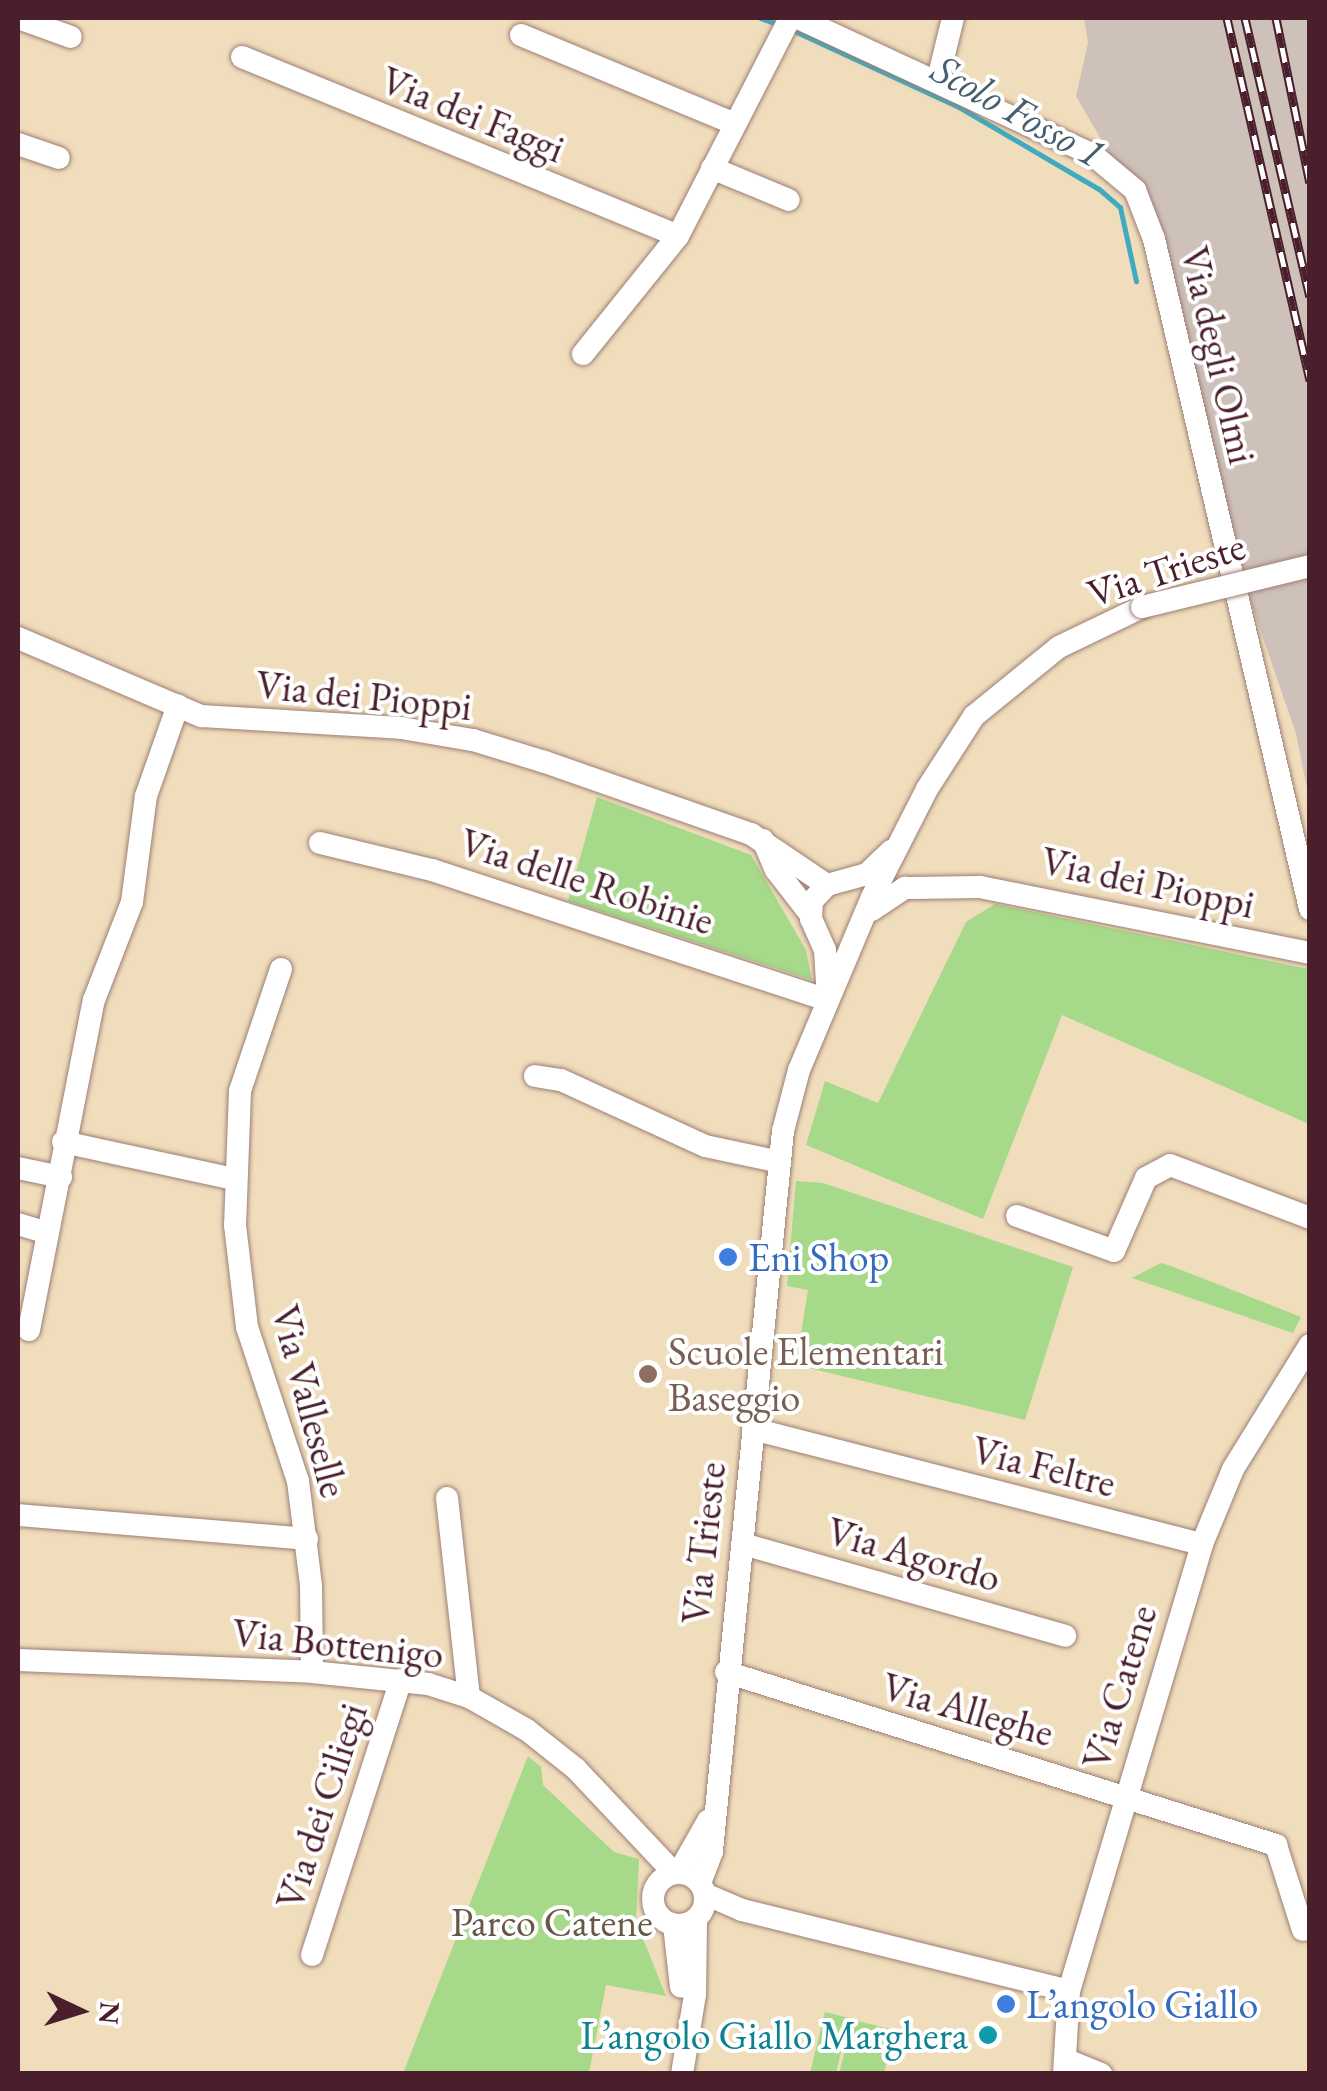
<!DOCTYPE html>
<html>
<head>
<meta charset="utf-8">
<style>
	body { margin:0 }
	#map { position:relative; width:1327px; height:2091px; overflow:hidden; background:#f0ddbc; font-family:"EB Garamond",serif }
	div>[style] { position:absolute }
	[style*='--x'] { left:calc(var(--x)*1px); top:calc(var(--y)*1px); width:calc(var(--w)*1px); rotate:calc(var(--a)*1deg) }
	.industrial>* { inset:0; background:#cec1ba }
	.green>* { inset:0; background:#a6d989 }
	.stream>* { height:5px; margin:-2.5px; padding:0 2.5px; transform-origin:2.5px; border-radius:2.5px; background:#40abbf }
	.roads { filter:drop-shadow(0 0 2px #9d7e74) drop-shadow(0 0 2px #9d7e74) }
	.minor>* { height:22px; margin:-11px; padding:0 11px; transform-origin:11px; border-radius:11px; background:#fff }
	.minor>.ring { margin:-11px; padding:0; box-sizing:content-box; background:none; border:22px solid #fff; border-radius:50% }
	.rail>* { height:9px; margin-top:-4.5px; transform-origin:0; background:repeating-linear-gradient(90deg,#fff 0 15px,#4a1f2b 0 30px); box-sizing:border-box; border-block:2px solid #4a1f2b }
	.bridges { filter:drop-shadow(0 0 2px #9d7e74) drop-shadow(0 0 2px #9d7e74) }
	.minor-bridge>* { height:22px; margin:-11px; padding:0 11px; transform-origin:11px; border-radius:11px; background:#fff }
	.dots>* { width:28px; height:28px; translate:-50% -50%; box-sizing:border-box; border:5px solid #fff; border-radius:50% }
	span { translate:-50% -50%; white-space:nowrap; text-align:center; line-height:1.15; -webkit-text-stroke:8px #fff; paint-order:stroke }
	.street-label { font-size:40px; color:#4a1f2b }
	.shop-label { font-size:40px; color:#366cbe }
	.left { translate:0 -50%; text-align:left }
	.education-label { font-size:40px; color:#785e54 }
	.park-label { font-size:40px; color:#665747 }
	.culture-label { font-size:40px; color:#0d838f }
	.right { translate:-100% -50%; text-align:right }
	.water-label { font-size:42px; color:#465e6e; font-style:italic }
	.frame { position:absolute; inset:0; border:20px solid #4a1f2b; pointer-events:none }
	.north { position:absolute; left:30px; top:1961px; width:100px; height:100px; -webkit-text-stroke:8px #fff; paint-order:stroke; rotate:94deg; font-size:28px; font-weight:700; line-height:40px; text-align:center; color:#4a1f2b }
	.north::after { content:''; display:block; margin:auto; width:35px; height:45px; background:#4a1f2b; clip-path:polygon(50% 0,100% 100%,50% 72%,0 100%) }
</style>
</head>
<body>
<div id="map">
	<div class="industrial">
		<i style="clip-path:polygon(1084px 18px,1309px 18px,1309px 798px,1296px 734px,1234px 553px,1161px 230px,1145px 185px,1109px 153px,1076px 96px,1088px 43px)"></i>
	</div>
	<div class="green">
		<i style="clip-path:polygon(597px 797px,751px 855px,806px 950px,812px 980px,568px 901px)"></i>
		<i style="clip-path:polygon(995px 904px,1308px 969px,1309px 1124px,1062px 1015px,983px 1219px,806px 1145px,825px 1081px,878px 1103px,966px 922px)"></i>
		<i style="clip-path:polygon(796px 1181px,823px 1183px,1073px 1267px,1025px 1420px,796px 1365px,808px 1290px,787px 1286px)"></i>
		<i style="clip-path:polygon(1161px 1263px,1171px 1266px,1301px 1317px,1293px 1333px,1132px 1278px)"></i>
		<i style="clip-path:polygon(528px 1756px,541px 1767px,543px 1785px,614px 1852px,639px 1859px,636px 1921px,666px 1996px,606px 1985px,589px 2073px,403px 2073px)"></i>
		<i style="clip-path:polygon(825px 2012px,849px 2018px,836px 2073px,810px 2073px)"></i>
		<i style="clip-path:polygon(853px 2020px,895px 2030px,884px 2073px,839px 2073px)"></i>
	</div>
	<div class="stream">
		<i style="--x:760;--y:18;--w:21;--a:19"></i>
		<i style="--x:790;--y:29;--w:186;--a:24.8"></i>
		<i style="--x:959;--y:107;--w:162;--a:30.4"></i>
		<i style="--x:1099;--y:189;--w:28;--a:41"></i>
		<i style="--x:1120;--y:207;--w:76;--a:77.8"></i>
	</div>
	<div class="roads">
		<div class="minor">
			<i style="--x:18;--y:18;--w:56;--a:19.7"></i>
			<i style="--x:798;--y:18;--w:325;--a:24.9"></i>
			<i style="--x:1093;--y:155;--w:55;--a:39.8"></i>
			<i style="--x:1135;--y:190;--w:53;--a:68.8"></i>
			<i style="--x:1154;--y:239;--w:688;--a:76.89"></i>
			<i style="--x:521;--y:35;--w:232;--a:22.6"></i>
			<i style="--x:242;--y:57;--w:471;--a:22.3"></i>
			<i style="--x:678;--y:236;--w:245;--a:-62.8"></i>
			<i style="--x:938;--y:79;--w:63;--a:-76.2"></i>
			<i style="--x:18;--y:144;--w:43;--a:18.9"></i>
			<i style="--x:712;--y:168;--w:83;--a:22.6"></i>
			<i style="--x:583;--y:354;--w:151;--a:-51.2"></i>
			<i style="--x:18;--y:638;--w:199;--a:23.1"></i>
			<i style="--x:201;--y:716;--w:200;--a:3.4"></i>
			<i style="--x:401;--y:728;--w:73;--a:9.5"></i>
			<i style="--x:473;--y:740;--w:75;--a:17"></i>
			<i style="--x:545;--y:762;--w:218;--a:19.3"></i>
			<i style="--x:751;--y:834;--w:92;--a:33.9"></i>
			<i style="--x:763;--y:840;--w:33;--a:67"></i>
			<i style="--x:776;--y:870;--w:56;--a:52.3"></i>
			<i style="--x:320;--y:843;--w:115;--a:13.6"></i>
			<i style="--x:432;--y:870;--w:417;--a:18.2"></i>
			<i style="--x:872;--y:910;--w:40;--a:-34"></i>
			<i style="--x:905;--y:888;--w:75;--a:-0.8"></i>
			<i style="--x:980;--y:887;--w:337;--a:11.3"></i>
			<i style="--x:281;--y:969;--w:129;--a:108.6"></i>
			<i style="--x:240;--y:1091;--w:134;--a:92.1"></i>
			<i style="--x:235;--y:1225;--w:103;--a:83.3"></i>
			<i style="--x:247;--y:1327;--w:162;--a:71.7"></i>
			<i style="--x:298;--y:1481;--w:106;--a:82.9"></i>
			<i style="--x:311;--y:1586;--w:86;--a:89.3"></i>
			<i style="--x:828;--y:1000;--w:50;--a:-93.4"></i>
			<i style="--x:825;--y:950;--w:34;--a:-114"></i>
			<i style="--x:811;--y:919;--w:18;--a:-87"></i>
			<i style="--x:812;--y:901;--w:22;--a:-47"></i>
			<i style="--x:827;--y:885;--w:41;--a:-15.4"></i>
			<i style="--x:867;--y:874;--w:33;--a:-44"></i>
			<i style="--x:535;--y:1076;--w:26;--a:9"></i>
			<i style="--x:561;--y:1080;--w:158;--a:24.6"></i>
			<i style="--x:705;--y:1146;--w:77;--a:12"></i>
			<i style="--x:63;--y:1142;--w:175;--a:12.2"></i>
			<i style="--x:18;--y:1168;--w:44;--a:11.8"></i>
			<i style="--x:1017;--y:1216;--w:103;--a:19.8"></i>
			<i style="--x:1114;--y:1251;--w:80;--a:-66.3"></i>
			<i style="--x:1146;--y:1178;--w:27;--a:-28"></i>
			<i style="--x:1170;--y:1165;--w:150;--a:20.7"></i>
			<i style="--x:18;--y:1224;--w:30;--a:17"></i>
			<i style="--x:29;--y:1330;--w:336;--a:-78.9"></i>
			<i style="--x:94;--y:1000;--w:105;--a:-68.8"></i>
			<i style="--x:132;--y:902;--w:107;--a:-82.5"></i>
			<i style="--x:146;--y:796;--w:96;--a:-70.6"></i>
			<i style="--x:753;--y:1429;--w:463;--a:14.4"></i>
			<i style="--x:447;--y:1498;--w:200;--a:83.7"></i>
			<i style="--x:18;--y:1515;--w:290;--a:4.7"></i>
			<i style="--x:743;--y:1544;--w:335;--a:15.9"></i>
			<i style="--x:18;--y:1660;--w:294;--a:2.3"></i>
			<i style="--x:312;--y:1672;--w:117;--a:5.9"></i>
			<i style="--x:428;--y:1684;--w:43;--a:17.6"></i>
			<i style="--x:469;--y:1697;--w:67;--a:29.6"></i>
			<i style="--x:527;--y:1730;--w:63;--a:38.5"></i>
			<i style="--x:576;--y:1769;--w:143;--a:46.7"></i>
			<i style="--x:726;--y:1672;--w:577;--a:17.46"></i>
			<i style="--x:1276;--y:1845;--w:89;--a:72.4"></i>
			<i style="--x:679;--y:1872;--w:59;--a:-60.4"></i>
			<i class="ring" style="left:653px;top:1873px;width:30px;height:30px"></i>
			<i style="--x:700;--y:1883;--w:34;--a:-69"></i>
			<i style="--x:712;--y:1851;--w:723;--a:-84.37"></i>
			<i style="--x:783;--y:1131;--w:63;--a:-75.3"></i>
			<i style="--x:799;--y:1070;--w:188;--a:-67.1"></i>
			<i style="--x:872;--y:897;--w:121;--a:-63"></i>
			<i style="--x:927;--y:789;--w:87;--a:-57.2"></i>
			<i style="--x:974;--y:716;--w:109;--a:-39.1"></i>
			<i style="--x:1059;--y:647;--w:92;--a:-25.7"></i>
			<i style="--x:705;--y:1894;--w:40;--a:23.4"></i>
			<i style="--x:742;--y:1910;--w:337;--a:13.9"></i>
			<i style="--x:674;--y:1925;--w:62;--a:83.6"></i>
			<i style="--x:312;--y:1955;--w:289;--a:-72.1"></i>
			<i style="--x:1069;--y:2061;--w:35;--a:22"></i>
			<i style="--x:682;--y:2074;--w:80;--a:-80.7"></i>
			<i style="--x:695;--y:1995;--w:76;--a:-89.2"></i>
			<i style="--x:1064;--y:2074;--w:83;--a:-86.6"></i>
			<i style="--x:1069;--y:1991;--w:466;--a:-73.4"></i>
			<i style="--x:1202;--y:1544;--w:81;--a:-67.5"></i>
			<i style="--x:1233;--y:1469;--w:146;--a:-58.2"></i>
		</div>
	</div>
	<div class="rail">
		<i style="--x:1227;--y:18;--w:372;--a:77.1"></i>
		<i style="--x:1245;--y:18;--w:286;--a:76.9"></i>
		<i style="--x:1276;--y:18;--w:168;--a:78.4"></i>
	</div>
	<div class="bridges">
		<div class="minor-bridge">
			<i style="--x:1142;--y:607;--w:173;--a:-13.7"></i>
		</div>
	</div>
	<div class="dots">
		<i style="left:728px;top:1257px;background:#3f7fe0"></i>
		<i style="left:648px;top:1374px;background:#8d6e63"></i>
		<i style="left:1006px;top:2004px;background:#3f7fe0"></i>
		<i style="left:988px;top:2035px;background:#0f9aa8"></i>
	</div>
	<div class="street-label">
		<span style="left:473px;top:114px;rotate:22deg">Via dei Faggi</span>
		<span style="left:1219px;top:355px;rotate:77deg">Via degli Olmi</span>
		<span style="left:1166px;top:569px;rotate:-18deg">Via Trieste</span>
		<span style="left:364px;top:695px;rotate:6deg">Via dei Pioppi</span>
		<span style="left:587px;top:881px;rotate:18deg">Via delle Robinie</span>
		<span style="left:1148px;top:882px;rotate:12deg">Via dei Pioppi</span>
		<span style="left:310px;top:1401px;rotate:75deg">Via Valleselle</span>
		<span style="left:1044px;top:1466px;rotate:14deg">Via Feltre</span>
		<span style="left:703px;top:1543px;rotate:-84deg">Via Trieste</span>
		<span style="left:914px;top:1554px;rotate:16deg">Via Agordo</span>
		<span style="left:338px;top:1643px;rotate:6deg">Via Bottenigo</span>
		<span style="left:1119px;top:1687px;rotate:-73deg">Via Catene</span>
		<span style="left:968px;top:1709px;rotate:16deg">Via Alleghe</span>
		<span style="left:321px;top:1806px;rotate:-72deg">Via dei Ciliegi</span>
	</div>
	<div class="shop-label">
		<span class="left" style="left:748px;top:1257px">Eni Shop</span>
		<span class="left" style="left:1026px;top:2004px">L’angolo Giallo</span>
	</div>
	<div class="education-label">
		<span class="left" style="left:668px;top:1374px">Scuole Elementari<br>Baseggio</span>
	</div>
	<div class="park-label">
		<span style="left:552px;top:1922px">Parco Catene</span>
	</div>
	<div class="culture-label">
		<span class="right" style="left:968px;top:2035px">L’angolo Giallo Marghera</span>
	</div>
	<div class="water-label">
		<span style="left:1018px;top:111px;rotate:29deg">Scolo Fosso 1</span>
	</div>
	<div class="frame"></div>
	<div class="north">N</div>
</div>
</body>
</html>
